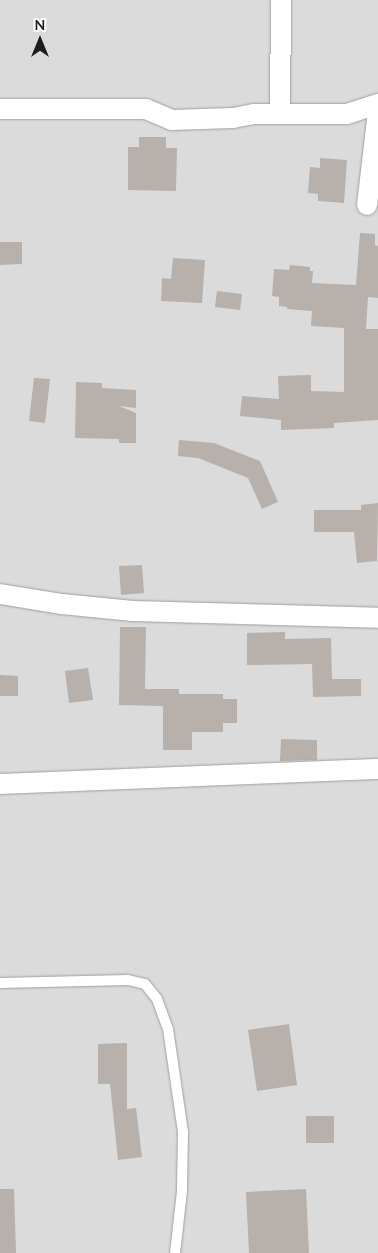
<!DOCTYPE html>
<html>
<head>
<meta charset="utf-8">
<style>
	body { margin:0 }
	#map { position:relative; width:378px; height:1253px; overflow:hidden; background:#eeebe5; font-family:Lato,sans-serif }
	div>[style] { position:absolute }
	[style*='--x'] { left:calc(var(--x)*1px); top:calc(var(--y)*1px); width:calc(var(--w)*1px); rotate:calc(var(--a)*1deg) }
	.residential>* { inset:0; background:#dcdbdb }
	.building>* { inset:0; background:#b7b0ab }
	.roads { filter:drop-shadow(0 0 1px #9f9f9f) drop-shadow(0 0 1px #9f9f9f) }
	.lane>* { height:10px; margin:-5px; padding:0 5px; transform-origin:5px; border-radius:5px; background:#fff }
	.street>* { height:20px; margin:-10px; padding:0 10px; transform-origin:10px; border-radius:10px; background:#fff }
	span { translate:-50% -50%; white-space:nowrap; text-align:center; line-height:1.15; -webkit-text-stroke:5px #fff; paint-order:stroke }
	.north { position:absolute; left:15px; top:15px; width:50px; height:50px; -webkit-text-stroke:4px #fff; paint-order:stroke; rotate:0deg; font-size:14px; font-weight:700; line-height:20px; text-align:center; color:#1e1e1e }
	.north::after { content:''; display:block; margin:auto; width:18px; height:22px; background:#1e1e1e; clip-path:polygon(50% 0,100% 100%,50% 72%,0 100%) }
</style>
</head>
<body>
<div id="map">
	<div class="residential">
		<i style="clip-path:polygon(0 0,378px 0,378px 1253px,0 1253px)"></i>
	</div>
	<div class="building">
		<i style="clip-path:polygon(139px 137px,166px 137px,166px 148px,177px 148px,176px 191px,128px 190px,128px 147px,139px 147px)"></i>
		<i style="clip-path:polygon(320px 158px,347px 160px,344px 203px,318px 201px,318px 194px,308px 193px,310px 167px,320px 168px)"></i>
		<i style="clip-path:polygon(360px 233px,375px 234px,375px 245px,378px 246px,378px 298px,368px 297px,366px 329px,378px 329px,378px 420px,334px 423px,334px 428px,281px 430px,281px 420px,240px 416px,242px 396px,279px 399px,278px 376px,311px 375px,311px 391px,344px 392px,344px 328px,311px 326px,312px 311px,287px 309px,287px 307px,279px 306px,279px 297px,272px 296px,274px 269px,289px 270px,290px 265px,310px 267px,310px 271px,313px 271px,312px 283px,356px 285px)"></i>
		<i style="clip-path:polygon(0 242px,22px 242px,22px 264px,0 265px)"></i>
		<i style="clip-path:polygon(173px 258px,205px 260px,202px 303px,161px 301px,162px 278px,171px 279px)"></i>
		<i style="clip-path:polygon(217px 291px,242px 294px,240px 310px,215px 307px)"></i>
		<i style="clip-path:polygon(34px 378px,50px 379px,45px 423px,29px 421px)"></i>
		<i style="clip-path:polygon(76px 382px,102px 383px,102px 388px,136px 390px,136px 408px,119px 406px,136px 413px,136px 443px,119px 443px,119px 439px,75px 438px)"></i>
		<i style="clip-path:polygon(179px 440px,214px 443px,260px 461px,278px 502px,262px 509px,248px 478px,198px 458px,178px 456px)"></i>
		<i style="clip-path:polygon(378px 503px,377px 561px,357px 563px,354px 532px,314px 532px,314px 510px,361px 510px,361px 505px)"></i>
		<i style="clip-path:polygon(142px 565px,144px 593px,121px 595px,119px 566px)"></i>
		<i style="clip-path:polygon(120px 627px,146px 627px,145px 689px,179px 689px,179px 694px,223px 694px,223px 699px,237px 699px,237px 723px,223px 723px,223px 732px,192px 732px,192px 750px,163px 750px,163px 706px,119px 705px)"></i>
		<i style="clip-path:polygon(285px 632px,285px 639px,331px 638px,332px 679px,361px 679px,361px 696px,313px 697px,312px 664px,247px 665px,247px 633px)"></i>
		<i style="clip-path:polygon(88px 668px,93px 700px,69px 703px,65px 671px)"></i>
		<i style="clip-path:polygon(0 675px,18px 676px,18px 696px,0 696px)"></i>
		<i style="clip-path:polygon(281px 739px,317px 740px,317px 760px,280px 761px)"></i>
		<i style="clip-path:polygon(289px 1024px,297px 1085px,257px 1091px,248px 1030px)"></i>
		<i style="clip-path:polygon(127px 1043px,127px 1109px,136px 1108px,142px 1157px,118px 1160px,110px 1084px,98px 1084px,98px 1044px)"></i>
		<i style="clip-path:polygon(306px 1116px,334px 1116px,334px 1143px,306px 1143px)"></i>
		<i style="clip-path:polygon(0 1189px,14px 1189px,16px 1253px,0 1253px)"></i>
		<i style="clip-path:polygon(306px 1189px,309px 1253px,249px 1253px,246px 1192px)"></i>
	</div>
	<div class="roads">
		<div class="lane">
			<i style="--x:0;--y:983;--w:128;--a:-1.3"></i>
			<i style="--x:128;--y:980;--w:17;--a:13"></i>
			<i style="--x:145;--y:984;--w:19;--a:51"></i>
			<i style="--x:157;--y:999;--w:32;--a:70"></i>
			<i style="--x:168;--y:1029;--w:104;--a:81.7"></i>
			<i style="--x:183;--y:1132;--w:59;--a:91"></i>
			<i style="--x:182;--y:1191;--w:62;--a:96.4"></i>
		</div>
		<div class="street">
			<i style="--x:0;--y:109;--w:146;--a:0"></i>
			<i style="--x:146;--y:109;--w:28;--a:23"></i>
			<i style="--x:172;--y:120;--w:61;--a:-1.9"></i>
			<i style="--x:233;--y:118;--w:21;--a:-11"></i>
			<i style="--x:254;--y:114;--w:93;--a:0"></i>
			<i style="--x:347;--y:114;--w:33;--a:-18"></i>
			<i style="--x:280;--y:114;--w:114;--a:-89.5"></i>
			<i style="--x:367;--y:205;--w:95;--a:-83.3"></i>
			<i style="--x:0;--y:594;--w:63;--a:9.2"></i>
			<i style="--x:62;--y:604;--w:71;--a:5.6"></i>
			<i style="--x:133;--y:611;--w:245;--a:1.6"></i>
			<i style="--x:0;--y:784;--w:378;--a:-2.3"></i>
		</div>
	</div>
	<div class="north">N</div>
</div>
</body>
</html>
